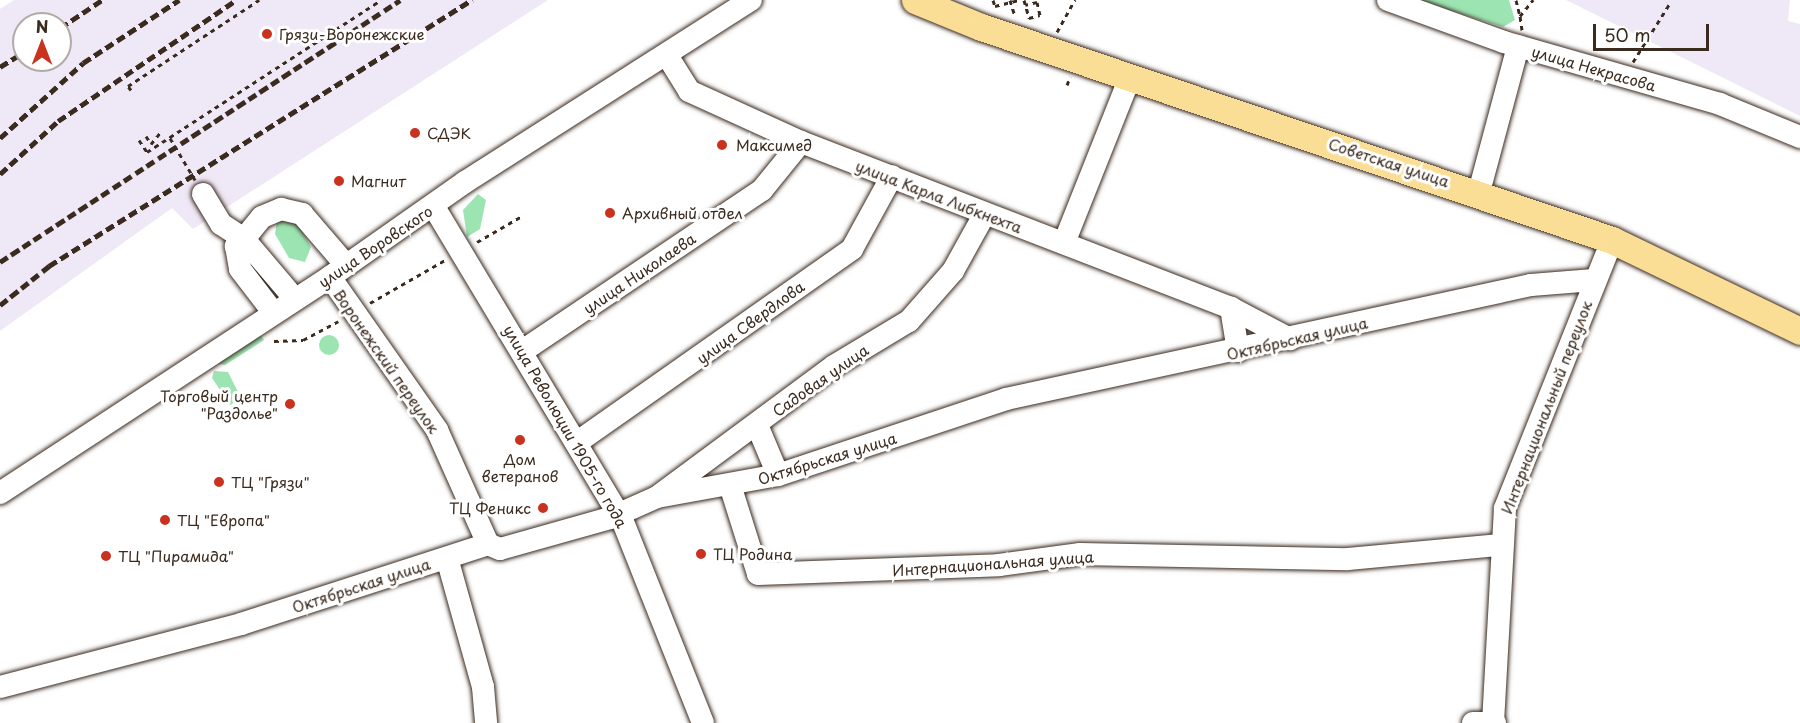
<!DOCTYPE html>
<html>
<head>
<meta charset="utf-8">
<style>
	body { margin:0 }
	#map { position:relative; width:1800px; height:723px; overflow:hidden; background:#fff; font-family:"Playpen Sans",sans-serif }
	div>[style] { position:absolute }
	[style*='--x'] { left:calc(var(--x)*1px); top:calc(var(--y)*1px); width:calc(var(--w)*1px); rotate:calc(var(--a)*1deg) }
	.built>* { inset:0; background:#efe8f6 }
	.green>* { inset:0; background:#9ce5b3 }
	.round { border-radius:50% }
	.path>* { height:3px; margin-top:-1.5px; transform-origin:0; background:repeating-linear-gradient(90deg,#3b2a1e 0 4.5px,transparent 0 9px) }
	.roads { filter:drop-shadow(0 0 2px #3b2a1e) drop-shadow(0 0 2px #3b2a1e) }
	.minor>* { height:22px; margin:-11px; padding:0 11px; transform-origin:11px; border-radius:11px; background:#fff }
	.major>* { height:27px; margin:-13.5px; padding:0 13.5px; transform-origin:13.5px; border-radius:13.5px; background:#fbde96 }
	.rail>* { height:4.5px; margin-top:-2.25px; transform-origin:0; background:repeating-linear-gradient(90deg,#3b2a1e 0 9px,transparent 0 13.5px) }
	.dots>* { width:16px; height:16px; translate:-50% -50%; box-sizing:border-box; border:3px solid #fff; border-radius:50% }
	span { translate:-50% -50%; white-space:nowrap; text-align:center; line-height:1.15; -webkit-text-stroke:6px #fff; paint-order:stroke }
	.poi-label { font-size:15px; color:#3b2a1e }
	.left { translate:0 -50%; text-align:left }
	.right { translate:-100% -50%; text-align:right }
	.street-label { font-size:15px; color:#3b2a1e }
	.north { position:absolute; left:12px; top:12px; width:60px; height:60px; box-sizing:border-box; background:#fff; border:2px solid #b1aaa5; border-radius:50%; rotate:0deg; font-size:16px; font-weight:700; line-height:24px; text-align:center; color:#3b2a1e }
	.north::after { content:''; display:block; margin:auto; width:21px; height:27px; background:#c8321e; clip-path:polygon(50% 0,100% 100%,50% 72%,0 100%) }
	.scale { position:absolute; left:1593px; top:24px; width:116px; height:27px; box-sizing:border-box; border:3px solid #3b2a1e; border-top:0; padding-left:8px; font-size:18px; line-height:21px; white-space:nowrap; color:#3b2a1e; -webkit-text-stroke:4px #fff; paint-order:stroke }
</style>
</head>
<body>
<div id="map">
	<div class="built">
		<i style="clip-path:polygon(evenodd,14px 0,548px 0,193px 229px,172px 208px,0 331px,0 9px,14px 0,24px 24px,60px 24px,60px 60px,24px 60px,24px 24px)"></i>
		<i style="clip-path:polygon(1566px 0,1790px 0,1788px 21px,1800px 24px,1800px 116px)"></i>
	</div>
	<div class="green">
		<i style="clip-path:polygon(1418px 0,1509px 0,1515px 20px,1503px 27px)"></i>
		<i style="clip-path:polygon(478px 194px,486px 200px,480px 229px,467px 237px,463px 210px)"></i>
		<i style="clip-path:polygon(277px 220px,296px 220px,311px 247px,305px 262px,289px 258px,275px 234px)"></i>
		<i style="clip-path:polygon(260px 334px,264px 340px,225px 365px,214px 363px)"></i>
		<i class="round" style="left:319px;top:335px;width:20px;height:20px"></i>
		<i style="clip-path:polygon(214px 371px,228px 372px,241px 398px,230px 405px,212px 378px)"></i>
	</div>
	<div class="path">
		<i style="--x:993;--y:0;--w:6;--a:72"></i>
		<i style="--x:995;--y:6;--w:25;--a:-14"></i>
		<i style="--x:1010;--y:0;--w:17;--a:73"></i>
		<i style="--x:1024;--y:0;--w:19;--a:74"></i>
		<i style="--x:1029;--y:18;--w:11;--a:-15"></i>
		<i style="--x:1040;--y:15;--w:13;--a:-103"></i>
		<i style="--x:1037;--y:2;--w:12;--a:166"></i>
		<i style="--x:1516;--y:0;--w:16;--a:76"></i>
		<i style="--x:1522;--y:30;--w:14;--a:-98"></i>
		<i style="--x:1520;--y:16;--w:21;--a:-51"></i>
		<i style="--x:1057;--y:32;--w:37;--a:-61"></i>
		<i style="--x:1633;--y:62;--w:70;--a:-57.9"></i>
		<i style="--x:1067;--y:85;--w:9;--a:-69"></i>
		<i style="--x:131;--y:90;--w:5;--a:-127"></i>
		<i style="--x:128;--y:86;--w:157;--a:-33.3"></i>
		<i style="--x:146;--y:136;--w:9;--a:58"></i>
		<i style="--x:151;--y:144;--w:14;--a:-51"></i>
		<i style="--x:170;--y:138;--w:49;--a:59.2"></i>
		<i style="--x:139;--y:140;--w:14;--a:56"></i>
		<i style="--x:147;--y:152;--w:279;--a:-33"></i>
		<i style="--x:477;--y:242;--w:52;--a:-30"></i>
		<i style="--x:370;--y:303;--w:86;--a:-29.8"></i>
		<i style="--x:274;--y:341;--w:29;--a:-2"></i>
		<i style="--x:303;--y:340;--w:40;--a:-28"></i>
	</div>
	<div class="roads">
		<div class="minor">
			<i style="--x:1388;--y:0;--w:123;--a:19.9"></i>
			<i style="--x:1504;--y:42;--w:225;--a:16"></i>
			<i style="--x:1720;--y:104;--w:87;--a:22.4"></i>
			<i style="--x:668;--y:57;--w:40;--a:58"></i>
			<i style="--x:689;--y:91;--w:123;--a:24.5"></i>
			<i style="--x:801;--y:142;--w:461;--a:21.1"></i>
			<i style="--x:1479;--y:192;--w:151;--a:-75"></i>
			<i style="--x:203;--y:194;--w:35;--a:59"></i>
			<i style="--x:221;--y:224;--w:27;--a:33"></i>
			<i style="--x:244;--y:239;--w:11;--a:139"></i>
			<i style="--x:236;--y:246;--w:23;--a:80"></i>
			<i style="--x:240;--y:269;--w:54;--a:52.5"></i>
			<i style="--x:434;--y:207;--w:367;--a:59"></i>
			<i style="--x:623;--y:522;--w:216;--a:68.3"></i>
			<i style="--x:1064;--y:243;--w:179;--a:-68.3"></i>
			<i style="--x:330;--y:277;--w:187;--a:55"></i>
			<i style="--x:437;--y:430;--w:125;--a:65.9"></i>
			<i style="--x:294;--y:298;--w:77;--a:-130.3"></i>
			<i style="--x:244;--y:239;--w:28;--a:-51"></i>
			<i style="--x:262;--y:217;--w:21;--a:-23"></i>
			<i style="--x:281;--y:209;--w:22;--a:13"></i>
			<i style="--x:302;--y:214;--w:66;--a:49.3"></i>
			<i style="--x:524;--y:350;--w:287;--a:-33.9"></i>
			<i style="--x:762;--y:190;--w:62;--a:-50.9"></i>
			<i style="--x:1238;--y:351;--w:44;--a:-99.2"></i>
			<i style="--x:1231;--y:308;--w:67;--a:27.7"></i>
			<i style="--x:757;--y:425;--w:54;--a:67.2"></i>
			<i style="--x:579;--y:441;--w:334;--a:-35.1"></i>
			<i style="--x:852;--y:249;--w:83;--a:-61.3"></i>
			<i style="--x:730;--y:485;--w:93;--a:72.5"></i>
			<i style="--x:758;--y:574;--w:241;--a:-2.1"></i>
			<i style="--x:999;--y:565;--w:82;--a:-7.7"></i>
			<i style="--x:1080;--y:554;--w:268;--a:1.1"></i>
			<i style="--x:1348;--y:559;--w:153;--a:-5.3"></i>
			<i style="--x:0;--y:493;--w:394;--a:-33.2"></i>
			<i style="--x:330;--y:277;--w:165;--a:-35.1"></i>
			<i style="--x:465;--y:182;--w:339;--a:-32.5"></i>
			<i style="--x:661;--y:494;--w:215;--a:-36.5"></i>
			<i style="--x:834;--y:366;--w:87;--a:-31"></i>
			<i style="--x:909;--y:321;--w:67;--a:-48.7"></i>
			<i style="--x:953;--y:271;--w:64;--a:-61"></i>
			<i style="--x:447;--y:558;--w:134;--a:74.4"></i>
			<i style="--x:483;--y:687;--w:36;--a:85"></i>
			<i style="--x:0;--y:687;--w:249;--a:-14.6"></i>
			<i style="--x:241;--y:624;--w:260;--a:-17.9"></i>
			<i style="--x:488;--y:544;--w:13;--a:23"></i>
			<i style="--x:500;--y:549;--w:114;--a:-15.7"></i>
			<i style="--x:610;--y:518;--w:51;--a:-24.1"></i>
			<i style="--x:657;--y:497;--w:123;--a:-10.3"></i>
			<i style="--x:778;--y:475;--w:240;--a:-18.4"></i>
			<i style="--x:1006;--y:399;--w:537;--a:-12.25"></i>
			<i style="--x:1531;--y:285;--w:63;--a:-4.5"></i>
			<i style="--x:1473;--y:723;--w:22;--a:0"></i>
			<i style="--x:1493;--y:723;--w:215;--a:-86.8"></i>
			<i style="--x:1505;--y:508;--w:289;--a:-68.2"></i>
		</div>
		<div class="major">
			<i style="--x:915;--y:0;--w:71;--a:22.2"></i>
			<i style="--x:981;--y:27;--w:666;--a:18.65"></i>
			<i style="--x:1612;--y:240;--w:209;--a:25.8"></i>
		</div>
	</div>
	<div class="rail">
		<i style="--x:60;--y:28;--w:50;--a:-33.7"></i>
		<i style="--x:0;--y:67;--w:28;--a:-32"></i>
		<i style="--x:0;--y:138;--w:112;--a:-42.1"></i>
		<i style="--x:83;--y:63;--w:115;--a:-33.3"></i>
		<i style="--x:0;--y:174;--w:79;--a:-42.4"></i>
		<i style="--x:58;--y:121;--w:215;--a:-34.2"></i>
		<i style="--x:0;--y:262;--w:478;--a:-33.2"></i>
		<i style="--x:0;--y:305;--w:63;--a:-38.5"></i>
		<i style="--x:49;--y:266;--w:500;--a:-32.2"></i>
	</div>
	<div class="dots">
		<i style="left:267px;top:34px;background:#c8321e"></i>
		<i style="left:415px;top:133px;background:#c8321e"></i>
		<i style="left:722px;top:145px;background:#c8321e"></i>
		<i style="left:339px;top:181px;background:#c8321e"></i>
		<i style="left:610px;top:213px;background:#c8321e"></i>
		<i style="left:290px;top:404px;background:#c8321e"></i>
		<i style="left:520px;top:440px;background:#c8321e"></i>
		<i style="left:219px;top:482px;background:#c8321e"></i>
		<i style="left:543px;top:508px;background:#c8321e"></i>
		<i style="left:165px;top:520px;background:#c8321e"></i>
		<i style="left:701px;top:554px;background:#c8321e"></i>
		<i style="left:106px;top:556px;background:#c8321e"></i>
	</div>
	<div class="poi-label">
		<span class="left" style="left:279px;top:34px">Грязи-Воронежские</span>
		<span class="left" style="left:427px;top:133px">СДЭК</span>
		<span class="left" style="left:736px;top:145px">Максимед</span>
		<span class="left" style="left:351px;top:181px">Магнит</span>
		<span class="left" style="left:622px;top:213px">Архивный отдел</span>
		<span class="right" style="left:278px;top:404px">Торговый центр<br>"Раздолье"</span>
		<span style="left:520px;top:467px">Дом<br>ветеранов</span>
		<span class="left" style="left:231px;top:482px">ТЦ "Грязи"</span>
		<span class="right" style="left:531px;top:508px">ТЦ Феникс</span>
		<span class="left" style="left:177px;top:520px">ТЦ "Европа"</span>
		<span class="left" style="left:713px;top:554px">ТЦ Родина</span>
		<span class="left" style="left:118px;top:556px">ТЦ "Пирамида"</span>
	</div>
	<div class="street-label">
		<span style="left:1594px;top:68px;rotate:16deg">улица Некрасова</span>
		<span style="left:1389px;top:162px;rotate:18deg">Советская улица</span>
		<span style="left:939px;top:196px;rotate:21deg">улица Карла Либкнехта</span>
		<span style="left:375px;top:246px;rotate:-34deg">улица Воровского</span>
		<span style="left:639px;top:273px;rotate:-34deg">улица Николаева</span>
		<span style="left:750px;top:322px;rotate:-36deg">улица Свердлова</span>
		<span style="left:1297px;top:338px;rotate:-13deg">Октябрьская улица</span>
		<span style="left:387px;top:361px;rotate:55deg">Воронежский переулок</span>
		<span style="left:820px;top:380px;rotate:-35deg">Садовая улица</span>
		<span style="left:1546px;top:407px;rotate:-69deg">Интернациональный переулок</span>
		<span style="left:566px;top:426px;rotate:60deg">улица Революции 1905-го года</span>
		<span style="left:827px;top:458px;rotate:-17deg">Октябрьская улица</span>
		<span style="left:993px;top:563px;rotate:-4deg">Интернациональная улица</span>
		<span style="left:361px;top:585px;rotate:-18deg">Октябрьская улица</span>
	</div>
	<div class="north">N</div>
	<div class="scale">50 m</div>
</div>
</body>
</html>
